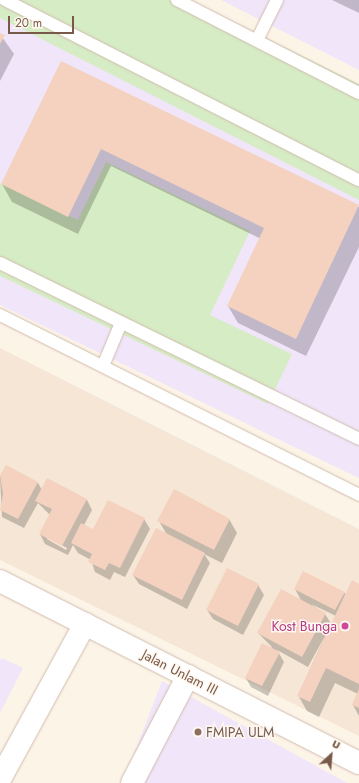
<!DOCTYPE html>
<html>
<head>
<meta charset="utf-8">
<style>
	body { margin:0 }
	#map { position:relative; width:359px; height:783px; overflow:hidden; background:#fdf4e8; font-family:Jost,sans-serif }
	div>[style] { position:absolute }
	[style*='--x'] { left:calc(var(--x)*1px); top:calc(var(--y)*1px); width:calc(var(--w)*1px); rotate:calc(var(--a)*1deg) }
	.residential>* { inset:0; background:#f5e6d6 }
	.education>* { inset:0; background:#f1e5fa }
	.green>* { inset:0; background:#d6ecc5 }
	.shadow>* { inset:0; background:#0003 }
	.building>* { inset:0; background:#f4d2bf }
	.roads { filter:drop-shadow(0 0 1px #d0bcad) drop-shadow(0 0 1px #d0bcad) }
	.lane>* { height:12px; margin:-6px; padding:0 6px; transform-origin:6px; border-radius:6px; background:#fff }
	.street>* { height:22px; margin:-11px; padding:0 11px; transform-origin:11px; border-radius:11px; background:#fff }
	.dots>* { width:11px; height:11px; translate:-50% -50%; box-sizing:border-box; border:2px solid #fff8f0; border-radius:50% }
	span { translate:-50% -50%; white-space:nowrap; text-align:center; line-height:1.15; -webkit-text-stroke:3px #fff8f0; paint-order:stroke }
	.hotel-label { font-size:14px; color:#b23c85 }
	.right { translate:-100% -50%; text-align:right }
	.street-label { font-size:14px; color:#795a4a }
	.education-label { font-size:14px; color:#785e54 }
	.left { translate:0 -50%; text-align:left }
	.north { position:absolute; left:311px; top:735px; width:40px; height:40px; -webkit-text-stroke:3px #fff8f0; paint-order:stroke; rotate:26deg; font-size:11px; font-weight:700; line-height:16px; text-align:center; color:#795a4a }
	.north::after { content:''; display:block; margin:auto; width:14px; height:18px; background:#795a4a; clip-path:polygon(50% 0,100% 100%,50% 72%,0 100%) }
	.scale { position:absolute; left:8px; top:16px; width:66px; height:18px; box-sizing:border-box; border:2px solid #795a4a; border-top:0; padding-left:5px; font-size:12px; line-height:14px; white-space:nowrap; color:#795a4a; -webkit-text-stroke:3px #fff8f0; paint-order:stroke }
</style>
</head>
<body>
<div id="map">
	<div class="residential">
		<i style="clip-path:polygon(0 348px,359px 529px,359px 736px,0 560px)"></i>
	</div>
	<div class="education">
		<i style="clip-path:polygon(221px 0,359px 0,359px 70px)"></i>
		<i style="clip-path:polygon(0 10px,359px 184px,359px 478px,0 305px)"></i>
		<i style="clip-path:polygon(2px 658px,23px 668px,0 713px,0 661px)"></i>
		<i style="clip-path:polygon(162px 681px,347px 783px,123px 783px)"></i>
	</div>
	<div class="green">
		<i style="clip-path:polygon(0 0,189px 0,359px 84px,359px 200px,0 18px)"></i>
		<i style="clip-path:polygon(106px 162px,250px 231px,210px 315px,292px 354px,268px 404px,0 276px,0 183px,78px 220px)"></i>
	</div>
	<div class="shadow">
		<i style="clip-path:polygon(332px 0,359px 0,359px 13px)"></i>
		<i style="clip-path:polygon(0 34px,14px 54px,0 81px)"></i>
		<i style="clip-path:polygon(62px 62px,359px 207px,359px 247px,306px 356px,238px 323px,228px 306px,261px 239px,111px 166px,78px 234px,12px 202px,2px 184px)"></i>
		<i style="clip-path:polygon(evenodd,6px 466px,38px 483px,42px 490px,47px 479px,87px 500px,92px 510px,84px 525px,94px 531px,144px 519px,150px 529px,125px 577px,114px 572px,110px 580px,95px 572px,91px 560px,78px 553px,73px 545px,68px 555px,45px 544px,40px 534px,50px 515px,38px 503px,24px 528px,2px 517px,0 477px,6px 466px,47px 537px,67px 548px,66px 550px,47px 539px,47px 537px)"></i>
		<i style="clip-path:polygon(229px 519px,237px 533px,222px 563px,204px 554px,210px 563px,187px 609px,139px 584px,133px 575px,167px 535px,159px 521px)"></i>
		<i style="clip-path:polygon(258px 585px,264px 595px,243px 635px,213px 619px,207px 610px)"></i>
		<i style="clip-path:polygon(evenodd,359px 585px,359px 716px,353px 705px,358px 694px,335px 683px,319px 717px,307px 711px,298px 695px,326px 634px,308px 667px,277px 650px,284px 662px,268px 696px,251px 687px,246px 678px,272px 647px,258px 633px,302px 602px,295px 589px,344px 592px,346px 595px,359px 585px,311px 604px,336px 616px,332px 625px,325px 614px,311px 604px)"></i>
	</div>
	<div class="building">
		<i style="clip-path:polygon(0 33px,5px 35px,0 44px)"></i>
		<i style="clip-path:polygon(61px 61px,359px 205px,296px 339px,227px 306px,264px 228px,101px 149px,68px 217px,1px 184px)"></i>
		<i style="clip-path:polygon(6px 465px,38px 482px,18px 519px,0 510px,3px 494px,0 475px)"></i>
		<i style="clip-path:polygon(47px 478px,87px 499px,62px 546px,39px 534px,52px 509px,35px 501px)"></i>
		<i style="clip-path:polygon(174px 489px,230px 519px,214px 550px,157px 521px)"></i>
		<i style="clip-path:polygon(108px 500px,145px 518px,120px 568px,109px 563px,105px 570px,88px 562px,92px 554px,71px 543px,81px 523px,93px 529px)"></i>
		<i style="clip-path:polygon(156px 528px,205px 553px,182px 600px,132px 575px)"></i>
		<i style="clip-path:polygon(227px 568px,259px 584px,238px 626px,206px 610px)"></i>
		<i style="clip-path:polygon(303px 571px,345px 592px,335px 610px,294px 589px)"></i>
		<i style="clip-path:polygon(352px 580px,359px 584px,359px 684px,326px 668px,310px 702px,297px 696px)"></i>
		<i style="clip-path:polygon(281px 589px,326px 613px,302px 657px,257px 633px)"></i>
		<i style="clip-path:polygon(262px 643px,280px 652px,262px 686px,245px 678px)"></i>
		<i style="clip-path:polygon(359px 689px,359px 708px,352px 705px)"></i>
	</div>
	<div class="roads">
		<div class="lane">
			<i style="--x:5;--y:0;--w:397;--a:27"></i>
			<i style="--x:177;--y:0;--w:204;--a:27.1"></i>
			<i style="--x:257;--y:40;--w:45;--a:-63.4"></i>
			<i style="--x:0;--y:263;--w:400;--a:26.1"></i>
			<i style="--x:0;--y:315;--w:402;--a:26.6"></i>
			<i style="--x:103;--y:366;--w:47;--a:-67.3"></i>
		</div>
		<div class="street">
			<i style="--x:0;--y:581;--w:402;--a:26.9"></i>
			<i style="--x:0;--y:779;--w:177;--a:-61.3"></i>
			<i style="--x:132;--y:783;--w:121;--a:-62.4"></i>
		</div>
	</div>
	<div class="dots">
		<i style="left:345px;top:626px;background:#d1479c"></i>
		<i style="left:198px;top:732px;background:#8d6e63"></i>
	</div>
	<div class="hotel-label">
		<span class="right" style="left:337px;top:626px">Kost Bunga</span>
	</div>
	<div class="street-label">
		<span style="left:180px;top:672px;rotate:27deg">Jalan Unlam III</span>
	</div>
	<div class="education-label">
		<span class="left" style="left:206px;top:732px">FMIPA ULM</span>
	</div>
	<div class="north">U</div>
	<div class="scale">20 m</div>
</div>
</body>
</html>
